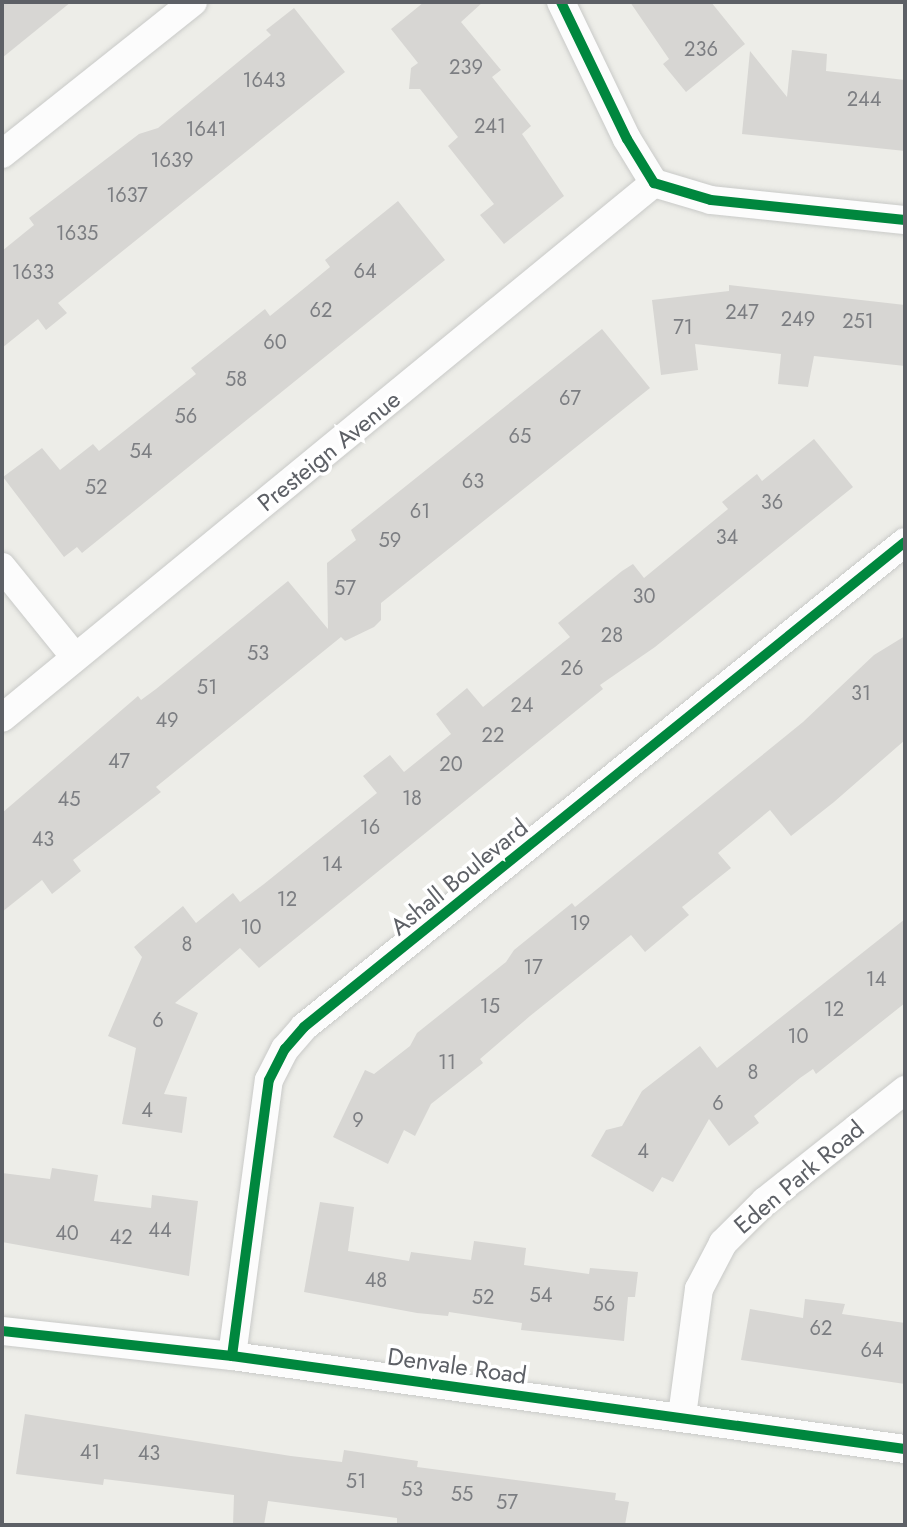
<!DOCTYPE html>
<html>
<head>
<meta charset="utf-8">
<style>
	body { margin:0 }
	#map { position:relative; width:907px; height:1527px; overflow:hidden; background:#edede8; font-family:Jost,sans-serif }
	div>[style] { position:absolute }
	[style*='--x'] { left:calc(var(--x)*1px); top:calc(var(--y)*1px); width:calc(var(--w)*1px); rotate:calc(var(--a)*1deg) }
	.building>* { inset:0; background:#d7d6d3 }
	.roads { filter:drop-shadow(0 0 2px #c9cac8) drop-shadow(0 0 2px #c9cac8) }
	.street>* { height:28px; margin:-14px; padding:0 14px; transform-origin:14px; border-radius:14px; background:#fcfcfc }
	.cycleway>* { height:10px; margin:-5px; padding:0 5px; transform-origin:5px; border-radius:5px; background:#00873e }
	span { translate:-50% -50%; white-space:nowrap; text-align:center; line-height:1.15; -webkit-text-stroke:7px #fff; paint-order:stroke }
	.number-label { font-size:20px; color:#7c7e82 }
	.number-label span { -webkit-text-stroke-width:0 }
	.street-label { font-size:24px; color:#5d6066 }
	.frame { position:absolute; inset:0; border:4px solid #5d6066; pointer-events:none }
</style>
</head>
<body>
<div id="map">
	<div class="building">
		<i style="clip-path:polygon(2px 2px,71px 2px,2px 58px)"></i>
		<i style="clip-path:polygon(424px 2px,483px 2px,461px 22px,501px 70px,492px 77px,531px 126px,522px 134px,564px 196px,504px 244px,480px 215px,494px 204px,448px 146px,458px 137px,420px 89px,409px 89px,411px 68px,418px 63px,391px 29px)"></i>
		<i style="clip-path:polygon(630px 2px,711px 2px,745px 44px,686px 92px,663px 64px,669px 59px)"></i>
		<i style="clip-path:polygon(294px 8px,345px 72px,58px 303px,67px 313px,46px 330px,38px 319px,2px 348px,2px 251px,34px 225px,29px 218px,139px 134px,158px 128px,271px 35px,266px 30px)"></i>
		<i style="clip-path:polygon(792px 50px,827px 54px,826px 71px,905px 80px,905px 151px,742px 134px,750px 51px,787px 97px)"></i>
		<i style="clip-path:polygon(398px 201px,445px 260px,82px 553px,77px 547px,64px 557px,3px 477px,42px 448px,60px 470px,93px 444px,99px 451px,196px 374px,191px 368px,220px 345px,265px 309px,270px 316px,307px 286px,330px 267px,325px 260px)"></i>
		<i style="clip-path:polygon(729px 285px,905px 305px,905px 366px,814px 356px,808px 387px,778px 384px,781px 354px,695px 344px,698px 370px,661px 375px,652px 300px,729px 291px)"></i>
		<i style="clip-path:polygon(602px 329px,650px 388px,381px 603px,381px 620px,374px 627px,345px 641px,341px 637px,156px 787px,161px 792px,73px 860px,81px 871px,52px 894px,42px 880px,2px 912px,2px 813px,138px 696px,141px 700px,156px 689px,288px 581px,328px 629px,327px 563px,356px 540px,351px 530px)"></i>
		<i style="clip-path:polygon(814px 439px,853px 487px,655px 647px,600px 685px,603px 689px,259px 968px,240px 948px,175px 1003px,198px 1013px,164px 1094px,187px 1097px,182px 1133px,122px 1124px,136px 1048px,108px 1036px,142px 957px,134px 947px,183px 906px,196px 923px,233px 893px,240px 902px,264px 884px,377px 793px,363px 776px,390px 755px,404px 772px,451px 734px,436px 714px,467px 688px,483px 707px,570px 637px,558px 623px,622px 571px,633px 564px,644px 578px,728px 509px,722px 502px,757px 474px,762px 481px)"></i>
		<i style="clip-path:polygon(905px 636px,905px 740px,834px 802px,791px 836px,770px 810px,718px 853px,731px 868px,682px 907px,689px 915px,645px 952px,631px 935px,530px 1016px,480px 1059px,483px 1063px,431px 1104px,415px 1136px,404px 1130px,388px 1164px,333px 1137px,365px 1070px,374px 1074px,410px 1046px,417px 1033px,506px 962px,514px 950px,572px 903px,575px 907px,803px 722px,874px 655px)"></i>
		<i style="clip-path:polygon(905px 919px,905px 1003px,816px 1074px,813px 1069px,800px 1078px,754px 1116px,759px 1123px,729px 1146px,709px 1119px,673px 1182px,662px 1177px,653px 1192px,591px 1156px,606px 1130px,622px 1126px,642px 1091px,700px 1046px,717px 1068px)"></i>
		<i style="clip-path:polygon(52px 1168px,98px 1175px,94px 1201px,151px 1208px,152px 1195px,198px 1201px,189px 1276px,2px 1242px,2px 1173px,50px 1179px)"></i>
		<i style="clip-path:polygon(320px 1202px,354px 1207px,348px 1251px,409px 1261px,411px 1252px,471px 1260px,474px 1241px,526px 1248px,524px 1265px,589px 1274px,590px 1268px,638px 1272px,635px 1297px,628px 1297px,624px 1341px,521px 1330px,522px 1323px,449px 1312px,448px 1316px,417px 1313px,304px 1292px)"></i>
		<i style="clip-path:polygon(805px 1299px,845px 1304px,842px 1314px,905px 1323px,905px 1384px,741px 1360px,750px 1309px,803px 1318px)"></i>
		<i style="clip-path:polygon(25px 1414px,291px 1456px,342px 1462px,344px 1450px,418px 1461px,417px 1467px,616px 1493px,615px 1500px,629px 1502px,625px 1525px,397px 1525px,397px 1518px,268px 1501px,264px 1525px,233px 1525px,234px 1495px,104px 1479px,103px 1485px,16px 1474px)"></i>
	</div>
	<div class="roads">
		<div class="street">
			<i style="--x:561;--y:2;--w:152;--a:64.3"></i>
			<i style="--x:627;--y:139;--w:52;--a:58.5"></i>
			<i style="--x:654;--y:183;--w:59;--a:16.6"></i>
			<i style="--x:711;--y:200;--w:195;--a:5.9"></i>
			<i style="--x:2;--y:154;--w:244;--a:-38.5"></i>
			<i style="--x:2;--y:567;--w:116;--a:51"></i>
			<i style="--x:2;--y:718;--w:843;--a:-39.37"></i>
			<i style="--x:2;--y:1331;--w:231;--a:6.2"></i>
			<i style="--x:232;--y:1356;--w:679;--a:7.87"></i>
			<i style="--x:232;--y:1356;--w:278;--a:-82.4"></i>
			<i style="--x:269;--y:1080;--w:35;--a:-63"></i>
			<i style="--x:285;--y:1049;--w:29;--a:-49"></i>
			<i style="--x:304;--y:1027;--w:772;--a:-38.9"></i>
			<i style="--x:682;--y:1416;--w:128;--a:-82.4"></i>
			<i style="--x:699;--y:1289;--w:52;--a:-62.4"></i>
			<i style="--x:723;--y:1243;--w:59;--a:-45"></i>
			<i style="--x:765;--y:1201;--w:179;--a:-38.4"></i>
		</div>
	</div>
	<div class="cycleway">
		<i style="--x:561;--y:2;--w:152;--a:64.3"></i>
		<i style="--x:627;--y:139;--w:52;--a:58.5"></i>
		<i style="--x:654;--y:183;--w:59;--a:16.6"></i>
		<i style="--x:711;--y:200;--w:195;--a:5.9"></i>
		<i style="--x:2;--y:1331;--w:231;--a:6.2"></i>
		<i style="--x:232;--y:1356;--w:679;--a:7.87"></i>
		<i style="--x:232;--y:1356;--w:278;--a:-82.4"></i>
		<i style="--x:269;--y:1080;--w:35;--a:-63"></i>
		<i style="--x:285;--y:1049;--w:29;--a:-49"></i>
		<i style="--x:304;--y:1027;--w:772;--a:-38.9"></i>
	</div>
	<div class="number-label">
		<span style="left:701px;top:49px">236</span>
		<span style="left:466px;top:67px">239</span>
		<span style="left:264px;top:80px">1643</span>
		<span style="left:864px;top:99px">244</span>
		<span style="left:490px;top:126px">241</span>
		<span style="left:206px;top:129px">1641</span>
		<span style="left:172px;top:160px">1639</span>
		<span style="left:127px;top:195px">1637</span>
		<span style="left:77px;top:233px">1635</span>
		<span style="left:365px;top:271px">64</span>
		<span style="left:33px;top:272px">1633</span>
		<span style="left:321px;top:310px">62</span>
		<span style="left:742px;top:312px">247</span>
		<span style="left:798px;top:319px">249</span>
		<span style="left:858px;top:321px">251</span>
		<span style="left:683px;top:327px">71</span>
		<span style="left:275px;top:342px">60</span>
		<span style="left:236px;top:379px">58</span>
		<span style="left:570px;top:398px">67</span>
		<span style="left:186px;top:416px">56</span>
		<span style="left:520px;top:436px">65</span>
		<span style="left:141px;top:451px">54</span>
		<span style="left:473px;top:481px">63</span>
		<span style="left:96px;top:487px">52</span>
		<span style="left:772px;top:502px">36</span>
		<span style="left:420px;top:511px">61</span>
		<span style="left:727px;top:537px">34</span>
		<span style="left:390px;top:540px">59</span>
		<span style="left:345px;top:588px">57</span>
		<span style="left:644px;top:596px">30</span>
		<span style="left:612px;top:635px">28</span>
		<span style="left:258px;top:653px">53</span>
		<span style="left:572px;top:668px">26</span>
		<span style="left:207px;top:687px">51</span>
		<span style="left:861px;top:693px">31</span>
		<span style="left:522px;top:705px">24</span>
		<span style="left:167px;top:720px">49</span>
		<span style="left:493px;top:735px">22</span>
		<span style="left:119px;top:761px">47</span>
		<span style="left:451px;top:764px">20</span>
		<span style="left:412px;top:798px">18</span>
		<span style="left:69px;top:799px">45</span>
		<span style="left:370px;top:827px">16</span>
		<span style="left:43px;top:839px">43</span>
		<span style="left:332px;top:864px">14</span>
		<span style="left:287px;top:899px">12</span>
		<span style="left:580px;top:923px">19</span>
		<span style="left:251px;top:927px">10</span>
		<span style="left:187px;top:944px">8</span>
		<span style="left:533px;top:967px">17</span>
		<span style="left:876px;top:979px">14</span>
		<span style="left:490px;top:1006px">15</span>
		<span style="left:834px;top:1009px">12</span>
		<span style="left:158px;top:1020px">6</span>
		<span style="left:798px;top:1036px">10</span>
		<span style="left:447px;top:1062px">11</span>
		<span style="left:753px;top:1072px">8</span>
		<span style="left:718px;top:1103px">6</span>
		<span style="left:147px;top:1110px">4</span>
		<span style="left:358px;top:1120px">9</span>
		<span style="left:643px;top:1151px">4</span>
		<span style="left:160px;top:1230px">44</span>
		<span style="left:67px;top:1233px">40</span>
		<span style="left:121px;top:1237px">42</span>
		<span style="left:376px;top:1280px">48</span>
		<span style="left:541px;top:1295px">54</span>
		<span style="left:483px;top:1297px">52</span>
		<span style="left:604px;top:1304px">56</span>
		<span style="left:821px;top:1328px">62</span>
		<span style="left:872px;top:1350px">64</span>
		<span style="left:90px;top:1452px">41</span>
		<span style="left:149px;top:1453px">43</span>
		<span style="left:356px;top:1481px">51</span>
		<span style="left:412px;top:1489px">53</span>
		<span style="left:462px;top:1494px">55</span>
		<span style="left:507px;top:1502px">57</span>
	</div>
	<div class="street-label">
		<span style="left:329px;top:451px;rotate:-39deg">Presteign Avenue</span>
		<span style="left:459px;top:877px;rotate:-39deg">Ashall Boulevard</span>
		<span style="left:799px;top:1177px;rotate:-40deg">Eden Park Road</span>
		<span style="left:457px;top:1366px;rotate:8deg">Denvale Road</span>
	</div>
	<div class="frame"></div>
</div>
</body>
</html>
